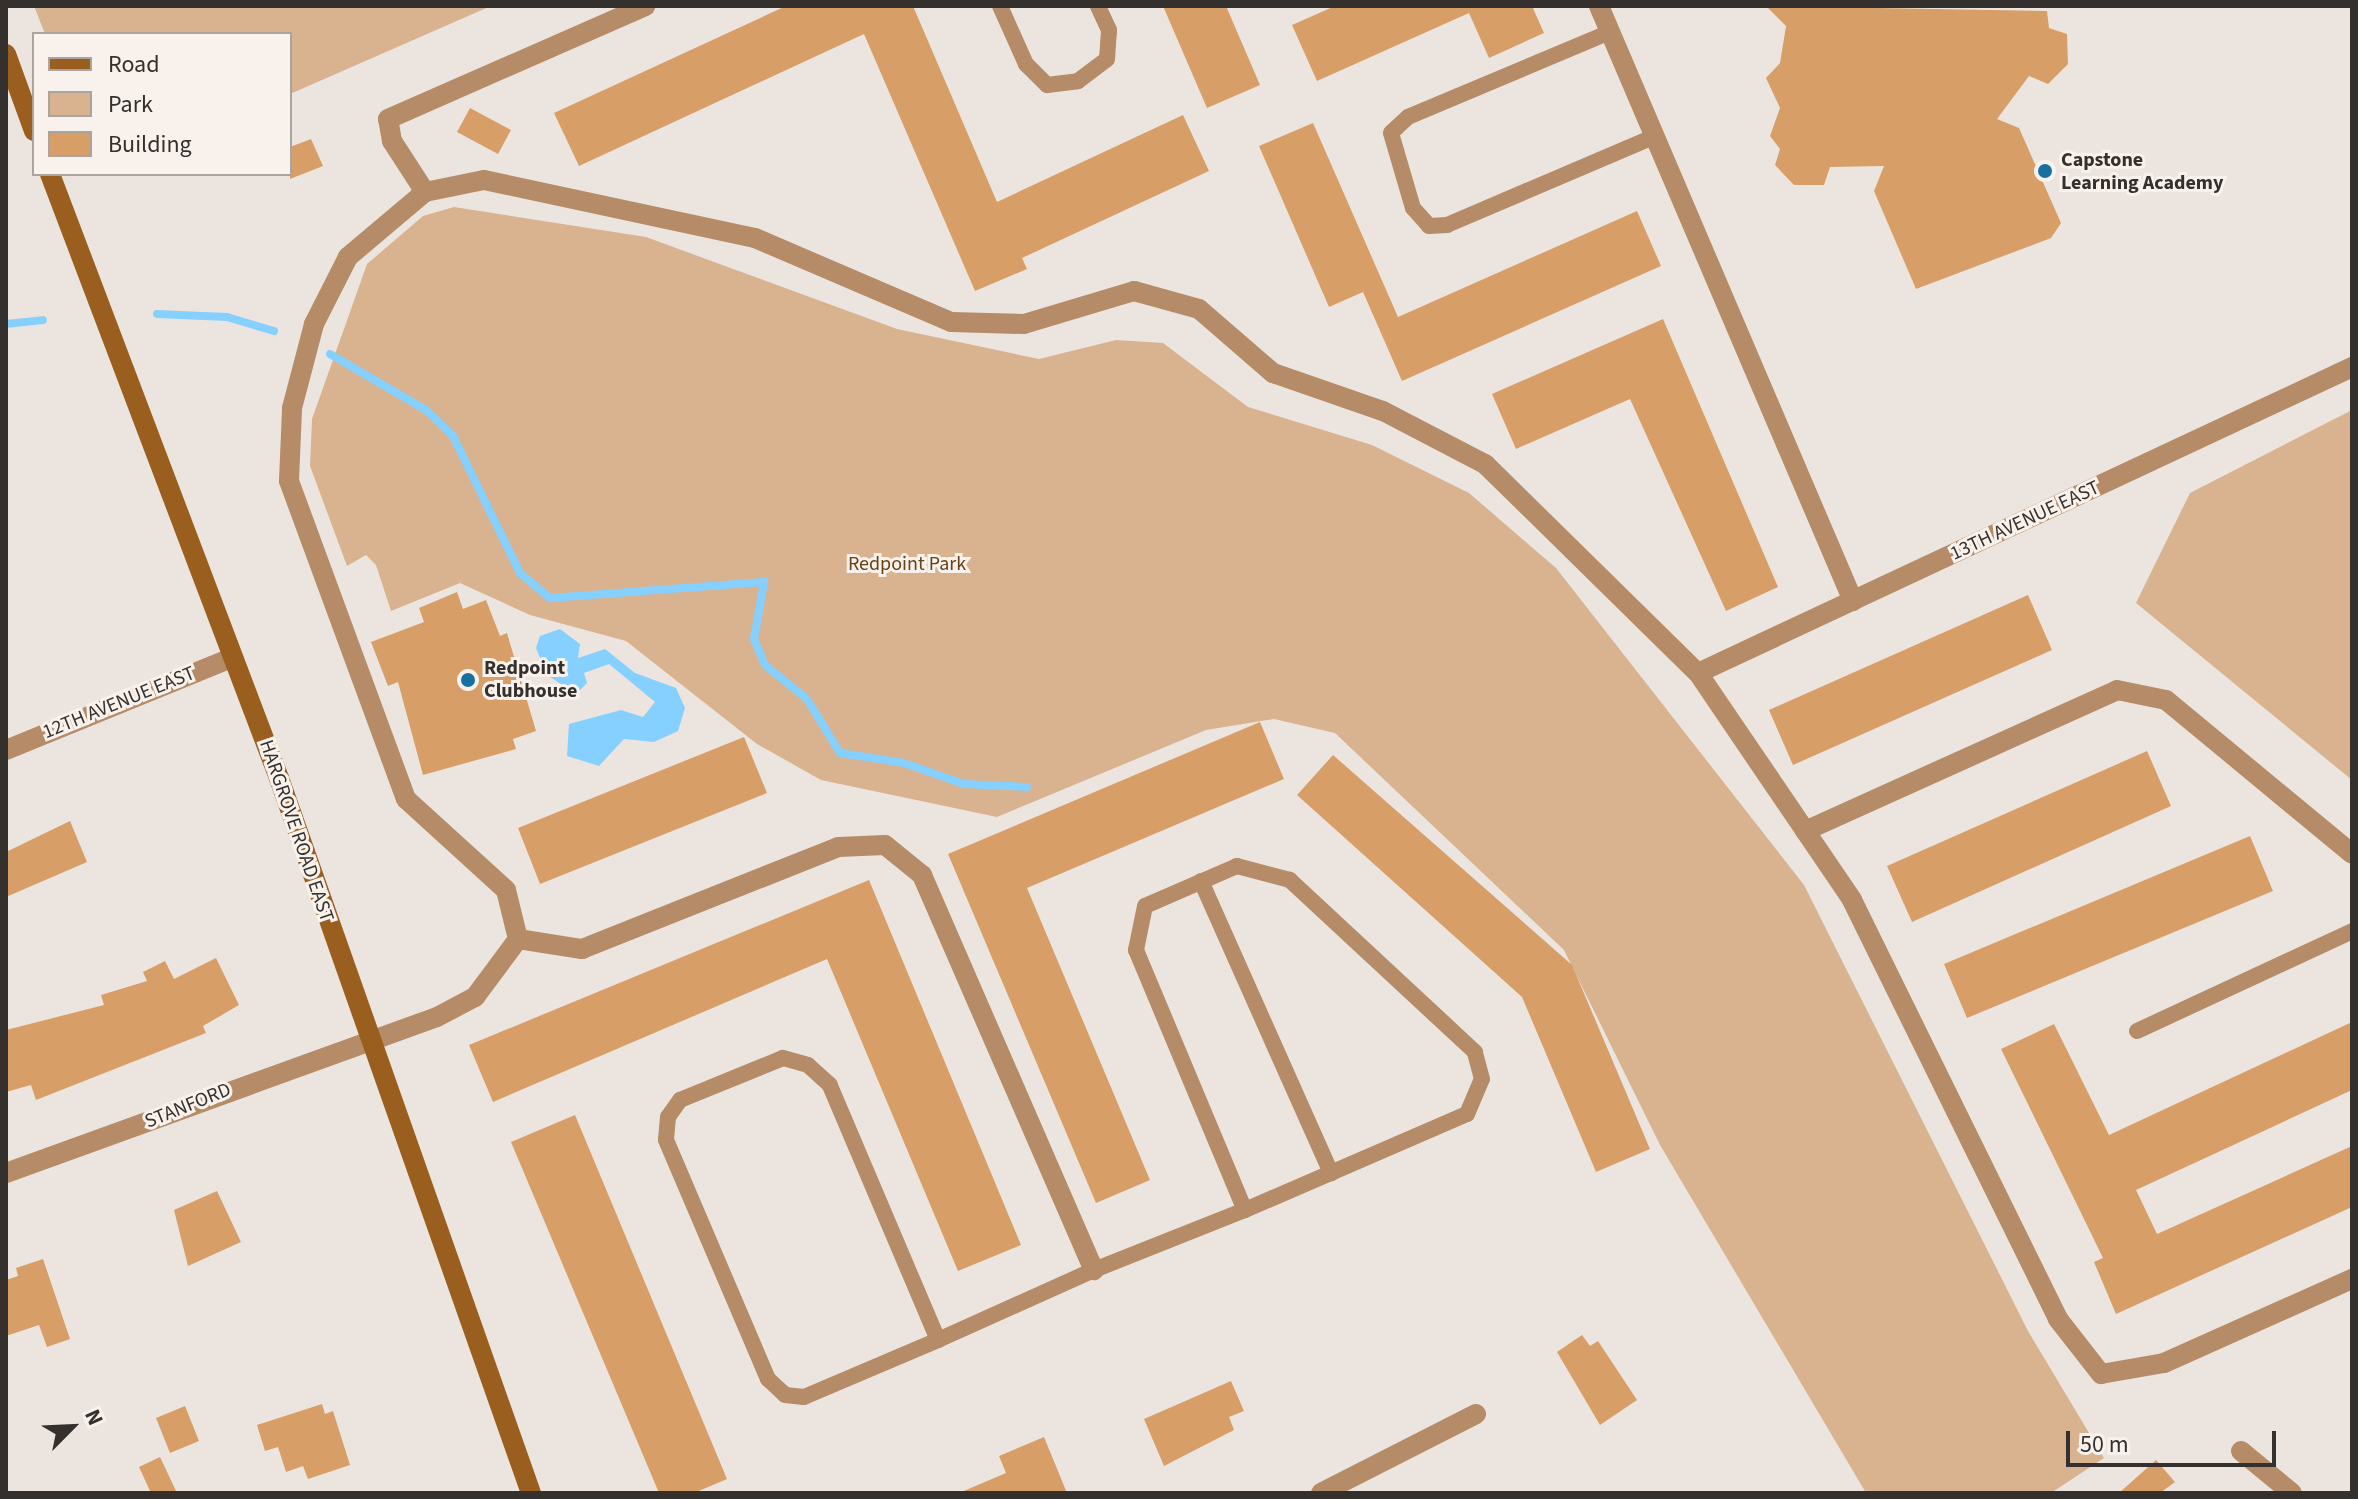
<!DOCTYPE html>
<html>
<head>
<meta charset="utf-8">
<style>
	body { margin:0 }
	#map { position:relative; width:2358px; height:1499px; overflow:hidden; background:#ece5df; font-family:"Source Sans 3",sans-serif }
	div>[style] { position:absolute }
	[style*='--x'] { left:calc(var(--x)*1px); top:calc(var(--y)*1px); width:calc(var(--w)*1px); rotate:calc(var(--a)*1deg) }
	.green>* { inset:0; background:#d9b28f }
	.water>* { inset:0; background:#86d0ff }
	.stream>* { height:8px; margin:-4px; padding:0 4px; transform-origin:4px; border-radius:4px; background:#86d0ff }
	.building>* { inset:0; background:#d89e68 }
	.lane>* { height:16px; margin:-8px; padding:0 8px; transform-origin:8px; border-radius:8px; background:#b58c67 }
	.street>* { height:20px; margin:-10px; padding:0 10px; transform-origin:10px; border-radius:10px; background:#b58c67 }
	.secondary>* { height:20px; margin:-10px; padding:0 10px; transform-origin:10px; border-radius:10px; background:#9a5f1e }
	.dots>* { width:22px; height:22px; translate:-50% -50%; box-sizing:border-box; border:4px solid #f9f2ec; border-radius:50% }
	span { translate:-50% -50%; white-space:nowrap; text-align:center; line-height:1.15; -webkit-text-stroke:6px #f9f2ec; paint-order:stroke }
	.poi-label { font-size:20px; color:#33302e; font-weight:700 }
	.left { translate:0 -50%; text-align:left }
	.street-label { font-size:20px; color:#33302e }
	.park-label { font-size:20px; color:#694118 }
	.frame { position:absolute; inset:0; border:8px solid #33302e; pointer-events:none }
	.legend { position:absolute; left:32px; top:32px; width:260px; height:144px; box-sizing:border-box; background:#f9f2ec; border:2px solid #aaa4a0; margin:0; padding:10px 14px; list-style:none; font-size:24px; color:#33302e }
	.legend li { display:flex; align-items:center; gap:16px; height:40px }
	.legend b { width:40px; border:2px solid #aaa4a0 }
	.north { position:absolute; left:32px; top:1387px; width:80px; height:80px; -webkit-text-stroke:6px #f9f2ec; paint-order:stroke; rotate:66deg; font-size:22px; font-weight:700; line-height:32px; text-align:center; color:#33302e }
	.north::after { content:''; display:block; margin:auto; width:28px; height:36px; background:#33302e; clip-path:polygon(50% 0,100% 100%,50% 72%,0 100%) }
	.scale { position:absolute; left:2066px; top:1431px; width:210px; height:36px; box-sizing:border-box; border:4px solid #33302e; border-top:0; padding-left:10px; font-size:24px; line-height:28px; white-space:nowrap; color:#33302e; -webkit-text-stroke:6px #f9f2ec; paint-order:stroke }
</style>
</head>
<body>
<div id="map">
	<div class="green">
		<i style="clip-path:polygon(34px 6px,491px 6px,290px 94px,290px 34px,45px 34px)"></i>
		<i style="clip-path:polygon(454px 207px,646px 237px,897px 329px,1039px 359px,1116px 340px,1163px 343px,1248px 407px,1372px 445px,1469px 493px,1556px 568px,1804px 885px,2028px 1331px,2104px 1458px,2051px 1493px,1866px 1493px,1660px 1145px,1564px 950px,1335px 733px,1274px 719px,1206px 730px,997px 817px,821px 780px,757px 744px,626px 641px,530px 615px,460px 583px,391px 611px,376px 565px,366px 555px,347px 566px,310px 466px,312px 419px,367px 264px,423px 216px)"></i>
		<i style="clip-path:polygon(2352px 410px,2352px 780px,2136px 603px,2190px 493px)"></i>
	</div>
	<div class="water">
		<i style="clip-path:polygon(560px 629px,580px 644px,578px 658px,605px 649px,635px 673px,676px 688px,685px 708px,678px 731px,654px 742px,624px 739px,599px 766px,567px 756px,569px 724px,621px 710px,643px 717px,655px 702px,609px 664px,584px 673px,587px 683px,576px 694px,547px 675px,536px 648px,540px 636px)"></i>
	</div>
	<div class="stream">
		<i style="--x:157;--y:314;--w:70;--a:2.5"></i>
		<i style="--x:227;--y:317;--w:49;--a:16.6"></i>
		<i style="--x:6;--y:324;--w:37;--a:-6"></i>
		<i style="--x:330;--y:354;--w:111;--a:30.3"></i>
		<i style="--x:426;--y:410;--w:37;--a:44"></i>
		<i style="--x:453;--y:436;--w:153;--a:63.9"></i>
		<i style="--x:520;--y:573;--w:39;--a:40"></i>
		<i style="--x:550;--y:598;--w:215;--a:-4.3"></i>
		<i style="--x:764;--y:582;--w:58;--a:100"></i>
		<i style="--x:754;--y:639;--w:28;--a:67"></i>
		<i style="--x:765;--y:665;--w:54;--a:39"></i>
		<i style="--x:807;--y:699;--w:63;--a:58.6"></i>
		<i style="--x:840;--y:753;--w:65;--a:8.9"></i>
		<i style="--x:904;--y:763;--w:64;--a:19.3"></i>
		<i style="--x:964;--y:784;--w:63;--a:2.7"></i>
	</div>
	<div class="building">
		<i style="clip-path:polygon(786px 6px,913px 6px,997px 202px,1183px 115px,1209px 171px,1022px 258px,1027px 269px,975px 291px,864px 34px,579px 166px,554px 113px)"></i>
		<i style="clip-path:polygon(1163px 6px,1226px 6px,1260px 85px,1207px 108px)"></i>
		<i style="clip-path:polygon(1335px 6px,1532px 6px,1544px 33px,1489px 58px,1469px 13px,1317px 81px,1292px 25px)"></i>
		<i style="clip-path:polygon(1766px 6px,2047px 11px,2049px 28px,2067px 34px,2068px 64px,2048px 84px,2029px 76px,1997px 119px,2019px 128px,2061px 223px,2051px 238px,1916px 289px,1874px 191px,1884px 166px,1830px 167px,1824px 185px,1794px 185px,1775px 165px,1780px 149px,1770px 136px,1780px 108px,1766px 78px,1780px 63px,1786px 26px)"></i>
		<i style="clip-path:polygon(470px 108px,511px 130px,498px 154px,457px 132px)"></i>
		<i style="clip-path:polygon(1313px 123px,1398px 317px,1637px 211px,1661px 266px,1402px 381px,1363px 292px,1329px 307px,1259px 146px)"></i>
		<i style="clip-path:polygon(311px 139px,323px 166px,290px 179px,290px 147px)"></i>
		<i style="clip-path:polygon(1663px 319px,1778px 587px,1726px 611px,1630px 399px,1516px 449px,1492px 394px)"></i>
		<i style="clip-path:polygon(457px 592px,463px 609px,486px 600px,500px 636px,507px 633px,536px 731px,513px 739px,516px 749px,423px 775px,398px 682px,388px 686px,371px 642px,424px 622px,419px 608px)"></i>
		<i style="clip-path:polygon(2028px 595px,2052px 650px,1793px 765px,1769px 710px)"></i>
		<i style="clip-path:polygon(1260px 722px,1284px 779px,1027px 888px,1150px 1180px,1096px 1203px,948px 854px)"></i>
		<i style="clip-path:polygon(744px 737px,767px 793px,540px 884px,518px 828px)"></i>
		<i style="clip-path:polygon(2147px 751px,2171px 806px,1912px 922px,1887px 866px)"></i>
		<i style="clip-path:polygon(1333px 755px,1572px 965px,1650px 1149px,1596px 1172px,1522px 997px,1297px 795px)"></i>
		<i style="clip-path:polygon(70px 821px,87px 862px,6px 897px,6px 852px)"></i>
		<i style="clip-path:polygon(2250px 836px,2273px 891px,1967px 1018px,1944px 964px)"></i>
		<i style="clip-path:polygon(869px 880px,1021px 1245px,958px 1271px,827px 959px,493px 1102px,469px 1045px)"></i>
		<i style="clip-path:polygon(216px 958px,239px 1005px,203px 1026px,206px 1033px,36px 1100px,31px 1085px,6px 1092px,6px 1030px,104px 1005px,101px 995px,147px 981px,143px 972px,165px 961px,174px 979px)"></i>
		<i style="clip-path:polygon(2352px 1022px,2352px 1090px,2136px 1190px,2157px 1234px,2352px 1146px,2352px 1207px,2116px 1314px,2094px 1262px,2103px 1258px,2001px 1049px,2054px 1024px,2109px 1135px)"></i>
		<i style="clip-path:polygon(575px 1115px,727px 1479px,694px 1493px,659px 1493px,511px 1142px)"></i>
		<i style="clip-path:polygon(217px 1191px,241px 1242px,188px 1266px,174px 1210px)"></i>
		<i style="clip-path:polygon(43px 1259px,70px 1339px,47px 1347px,39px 1325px,6px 1336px,6px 1280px,18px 1276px,16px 1268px)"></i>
		<i style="clip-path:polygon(1582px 1335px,1590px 1346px,1598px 1341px,1637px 1400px,1600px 1425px,1557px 1352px)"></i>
		<i style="clip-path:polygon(1231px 1381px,1244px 1411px,1229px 1417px,1234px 1430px,1164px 1466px,1144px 1419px)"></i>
		<i style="clip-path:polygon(322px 1404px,325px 1414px,333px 1411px,350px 1465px,308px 1479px,303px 1466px,286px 1472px,278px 1447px,265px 1451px,257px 1425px)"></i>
		<i style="clip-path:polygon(185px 1406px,199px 1441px,170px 1453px,156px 1418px)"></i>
		<i style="clip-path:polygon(1044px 1437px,1067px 1493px,959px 1493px,1006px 1473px,999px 1456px)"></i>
		<i style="clip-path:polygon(160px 1457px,177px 1493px,151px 1493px,139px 1467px)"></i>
		<i style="clip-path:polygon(2156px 1460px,2175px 1482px,2160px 1493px,2119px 1493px)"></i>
	</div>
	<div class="lane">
		<i style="--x:1000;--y:6;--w:64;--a:65.9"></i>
		<i style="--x:1026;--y:64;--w:30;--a:45"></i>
		<i style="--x:1047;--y:85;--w:31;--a:-7"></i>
		<i style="--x:1078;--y:81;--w:36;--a:-37"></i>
		<i style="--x:1107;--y:59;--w:29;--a:-86"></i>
		<i style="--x:1109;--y:30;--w:26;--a:-115"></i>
		<i style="--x:1610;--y:32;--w:219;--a:157.2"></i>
		<i style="--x:1408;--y:117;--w:23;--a:137"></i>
		<i style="--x:1391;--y:133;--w:78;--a:73.7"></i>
		<i style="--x:1413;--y:208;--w:24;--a:48"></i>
		<i style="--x:1429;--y:226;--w:18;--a:-3"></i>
		<i style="--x:1447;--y:225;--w:227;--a:-23.1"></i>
		<i style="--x:1201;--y:881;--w:320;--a:66"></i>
		<i style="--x:2137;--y:1031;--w:237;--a:-24.9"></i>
		<i style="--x:938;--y:1340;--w:277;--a:-113"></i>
		<i style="--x:830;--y:1085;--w:30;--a:-138"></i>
		<i style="--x:808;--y:1065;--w:26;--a:-164"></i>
		<i style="--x:783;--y:1058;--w:111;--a:157.8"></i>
		<i style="--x:680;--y:1100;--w:21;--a:125"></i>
		<i style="--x:668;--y:1117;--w:23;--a:95"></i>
		<i style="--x:666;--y:1140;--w:260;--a:66.9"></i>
		<i style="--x:768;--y:1379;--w:23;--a:43"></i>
		<i style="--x:785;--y:1395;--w:19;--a:6"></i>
		<i style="--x:804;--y:1397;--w:146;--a:-23"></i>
		<i style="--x:938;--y:1340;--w:171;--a:-24.2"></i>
		<i style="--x:1094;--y:1270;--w:162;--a:-21.7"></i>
		<i style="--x:1245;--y:1210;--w:242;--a:-23.4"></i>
		<i style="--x:1467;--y:1114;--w:38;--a:-67"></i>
		<i style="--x:1482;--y:1079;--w:28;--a:-105"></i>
		<i style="--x:1475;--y:1052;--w:253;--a:-137.1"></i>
		<i style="--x:1290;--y:880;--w:55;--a:-165.2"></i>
		<i style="--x:1237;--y:866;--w:100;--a:156.5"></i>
		<i style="--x:1145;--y:906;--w:45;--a:101.6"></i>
		<i style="--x:1136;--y:950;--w:282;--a:67.3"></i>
	</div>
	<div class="street">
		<i style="--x:1599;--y:6;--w:647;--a:66.88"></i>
		<i style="--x:425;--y:192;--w:61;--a:-122.9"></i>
		<i style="--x:392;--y:141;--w:22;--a:-100"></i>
		<i style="--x:388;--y:119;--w:281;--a:-23.7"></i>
		<i style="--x:1698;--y:673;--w:722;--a:-25.07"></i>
		<i style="--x:6;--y:750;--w:244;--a:-22.2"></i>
		<i style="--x:1805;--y:831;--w:342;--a:-24.3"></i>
		<i style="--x:2117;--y:690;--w:50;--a:11.5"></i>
		<i style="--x:2166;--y:700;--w:241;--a:39.6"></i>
		<i style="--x:518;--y:939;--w:65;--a:8.9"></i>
		<i style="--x:582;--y:949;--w:276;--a:-21.7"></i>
		<i style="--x:838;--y:847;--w:47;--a:-2.4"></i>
		<i style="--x:885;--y:845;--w:48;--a:39"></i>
		<i style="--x:922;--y:875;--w:431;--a:66.5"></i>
		<i style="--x:6;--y:1173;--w:458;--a:-19.9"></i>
		<i style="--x:437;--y:1017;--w:43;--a:-27.8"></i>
		<i style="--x:475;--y:997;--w:72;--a:-53.4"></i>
		<i style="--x:518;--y:939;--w:50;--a:-103.8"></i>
		<i style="--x:506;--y:890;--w:135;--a:-137.7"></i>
		<i style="--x:406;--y:799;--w:339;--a:-110.2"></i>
		<i style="--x:289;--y:481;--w:73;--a:-87.6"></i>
		<i style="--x:292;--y:408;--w:87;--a:-75.3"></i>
		<i style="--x:314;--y:324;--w:75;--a:-63.1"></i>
		<i style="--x:348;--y:257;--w:101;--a:-40.2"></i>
		<i style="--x:425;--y:192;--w:60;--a:-11.5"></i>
		<i style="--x:484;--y:180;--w:277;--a:12.1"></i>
		<i style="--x:755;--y:238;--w:213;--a:23.2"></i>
		<i style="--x:951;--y:322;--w:73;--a:1.6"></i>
		<i style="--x:1024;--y:324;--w:115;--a:-16.7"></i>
		<i style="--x:1134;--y:291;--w:67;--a:15.5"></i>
		<i style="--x:1199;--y:309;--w:98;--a:40.9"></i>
		<i style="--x:1273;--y:373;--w:116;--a:19.1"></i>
		<i style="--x:1383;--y:411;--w:115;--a:27.5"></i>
		<i style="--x:1485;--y:464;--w:298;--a:44.5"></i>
		<i style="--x:1698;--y:673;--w:274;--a:55.8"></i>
		<i style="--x:1852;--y:900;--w:467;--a:63.8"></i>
		<i style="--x:2058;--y:1319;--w:70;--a:52"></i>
		<i style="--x:2101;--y:1374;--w:64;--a:-9.9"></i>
		<i style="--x:2164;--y:1363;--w:206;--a:-24.1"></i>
		<i style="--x:2241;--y:1451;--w:66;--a:39.5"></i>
		<i style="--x:1321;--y:1493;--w:174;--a:-27"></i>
	</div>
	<div class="secondary">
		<i style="--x:6;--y:54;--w:82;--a:70"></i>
		<i style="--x:50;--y:174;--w:646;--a:69.24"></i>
		<i style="--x:279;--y:778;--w:758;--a:70.59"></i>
	</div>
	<div class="dots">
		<i style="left:2045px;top:171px;background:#1671a0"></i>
		<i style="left:468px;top:680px;background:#1671a0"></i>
	</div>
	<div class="poi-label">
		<span class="left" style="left:2061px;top:172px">Capstone<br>Learning Academy</span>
		<span class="left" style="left:484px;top:680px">Redpoint<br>Clubhouse</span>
	</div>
	<div class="street-label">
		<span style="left:2025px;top:521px;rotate:-25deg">13TH AVENUE EAST</span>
		<span style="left:119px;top:703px;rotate:-22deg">12TH AVENUE EAST</span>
		<span style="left:296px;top:831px;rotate:71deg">HARGROVE ROAD EAST</span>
		<span style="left:188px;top:1106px;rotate:-22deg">STANFORD</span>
	</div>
	<div class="park-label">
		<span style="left:907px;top:564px">Redpoint Park</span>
	</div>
	<div class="frame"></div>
	<ul class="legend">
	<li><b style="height:10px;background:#9a5f1e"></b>Road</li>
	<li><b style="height:22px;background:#d9b28f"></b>Park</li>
	<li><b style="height:22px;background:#d89e68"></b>Building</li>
	</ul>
	<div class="north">N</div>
	<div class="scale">50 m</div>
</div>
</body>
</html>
